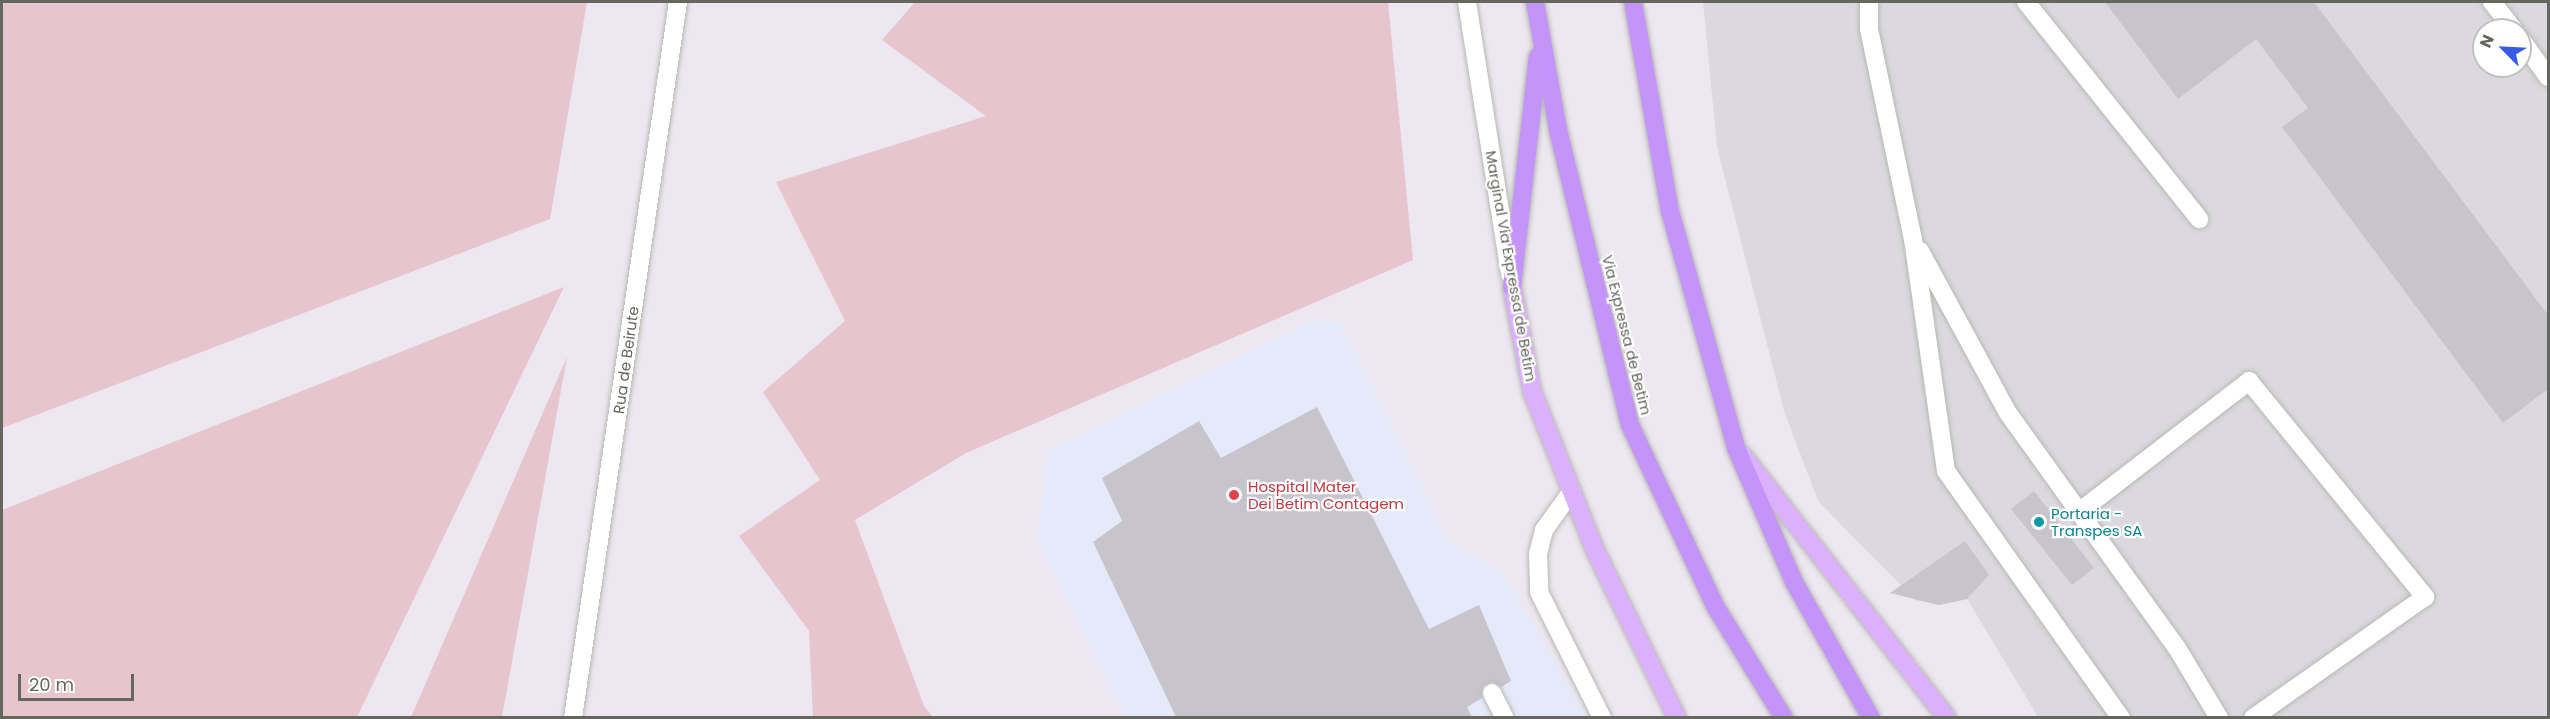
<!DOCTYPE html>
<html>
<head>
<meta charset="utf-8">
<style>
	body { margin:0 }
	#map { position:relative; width:2550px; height:719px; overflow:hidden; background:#ece7f0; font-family:Poppins,sans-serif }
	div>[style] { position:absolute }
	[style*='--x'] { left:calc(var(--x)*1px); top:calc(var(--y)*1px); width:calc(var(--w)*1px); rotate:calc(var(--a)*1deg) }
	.industrial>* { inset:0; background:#dbd9df }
	.medical>* { inset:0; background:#e5eafb }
	.green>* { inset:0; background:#e7c5ce }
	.building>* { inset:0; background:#c7c4cc }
	.roads { filter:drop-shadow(0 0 2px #b7b9b2) drop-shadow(0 0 2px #b7b9b2) }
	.minor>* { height:18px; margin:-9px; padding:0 9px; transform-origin:9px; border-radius:9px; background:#fff }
	.major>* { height:18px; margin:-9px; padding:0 9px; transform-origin:9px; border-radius:9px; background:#dbb0fd }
	.highway>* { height:18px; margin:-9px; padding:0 9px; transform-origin:9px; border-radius:9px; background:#c494fb }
	.dots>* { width:16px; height:16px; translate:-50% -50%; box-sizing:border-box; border:3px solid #fff; border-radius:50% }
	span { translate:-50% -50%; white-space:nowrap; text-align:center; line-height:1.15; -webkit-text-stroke:4.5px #fff; paint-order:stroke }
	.street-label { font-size:15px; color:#65675f }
	.health-label { font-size:15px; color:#be3a42 }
	.left { translate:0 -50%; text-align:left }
	.culture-label { font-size:15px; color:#0d838f }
	.frame { position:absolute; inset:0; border:3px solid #65675f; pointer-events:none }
	.north { position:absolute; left:2472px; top:18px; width:60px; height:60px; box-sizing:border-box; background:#fff; border:2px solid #c1c2bf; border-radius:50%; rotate:294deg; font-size:16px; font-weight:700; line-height:24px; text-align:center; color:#65675f }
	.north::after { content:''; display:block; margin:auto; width:21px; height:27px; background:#385be6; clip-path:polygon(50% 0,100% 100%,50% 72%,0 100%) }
	.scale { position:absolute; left:18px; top:674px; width:116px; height:27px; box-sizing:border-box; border:3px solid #65675f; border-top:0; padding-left:8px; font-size:18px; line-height:21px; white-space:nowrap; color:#65675f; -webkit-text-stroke:4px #fff; paint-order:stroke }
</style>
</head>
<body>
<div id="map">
	<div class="industrial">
		<i style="clip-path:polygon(evenodd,1703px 2px,2548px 2px,2548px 717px,2038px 717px,1967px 599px,1939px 605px,1915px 600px,1818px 501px,1784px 411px,1717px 147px,1703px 2px,2484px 30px,2520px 30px,2520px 66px,2484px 66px,2484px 30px)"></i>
	</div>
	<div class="medical">
		<i style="clip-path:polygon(1316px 319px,1340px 322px,1447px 539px,1503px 574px,1587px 717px,1125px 717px,1038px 542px,1047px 452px)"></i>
	</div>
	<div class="green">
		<i style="clip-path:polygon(2px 2px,587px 2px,550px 219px,2px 428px)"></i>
		<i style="clip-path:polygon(915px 2px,1388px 2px,1413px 260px,966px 453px,855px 520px,924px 706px,933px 717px,813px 717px,809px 631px,739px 536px,820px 480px,763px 392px,845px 321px,776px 182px,986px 116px,882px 40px)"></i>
		<i style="clip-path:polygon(564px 287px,357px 717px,2px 717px,2px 510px)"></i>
		<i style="clip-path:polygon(567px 357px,502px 717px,411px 717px)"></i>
	</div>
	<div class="building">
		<i style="clip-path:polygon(2105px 2px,2314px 2px,2548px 315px,2548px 389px,2503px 423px,2282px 127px,2308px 108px,2256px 39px,2178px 99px)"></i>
		<i style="clip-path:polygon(1317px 407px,1429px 629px,1479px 605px,1511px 681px,1501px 687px,1492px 682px,1483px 687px,1482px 698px,1467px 707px,1472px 717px,1176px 717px,1093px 542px,1122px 521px,1102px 478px,1199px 421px,1221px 458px)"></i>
		<i style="clip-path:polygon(2034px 491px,2094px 568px,2072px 585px,2011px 509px)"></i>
		<i style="clip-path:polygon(1965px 541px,1989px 575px,1967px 599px,1939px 605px,1890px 593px)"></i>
	</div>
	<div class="roads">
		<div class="minor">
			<i style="--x:1467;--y:2;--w:276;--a:81"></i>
			<i style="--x:1869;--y:2;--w:27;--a:90"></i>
			<i style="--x:1869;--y:29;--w:215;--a:78.2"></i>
			<i style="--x:1913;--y:239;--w:234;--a:81.9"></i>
			<i style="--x:1946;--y:471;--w:303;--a:54.7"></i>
			<i style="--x:2026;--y:2;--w:278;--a:51.4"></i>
			<i style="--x:2492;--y:2;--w:36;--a:52"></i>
			<i style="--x:2520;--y:38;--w:48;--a:54.3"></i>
			<i style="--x:1920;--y:251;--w:184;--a:61.5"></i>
			<i style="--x:2008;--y:413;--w:289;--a:54.3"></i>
			<i style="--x:2177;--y:648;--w:82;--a:59"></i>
			<i style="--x:1572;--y:491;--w:48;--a:125.7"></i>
			<i style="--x:1544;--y:530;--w:25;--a:104"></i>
			<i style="--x:1538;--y:554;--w:38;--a:88"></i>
			<i style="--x:1539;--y:592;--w:141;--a:63.4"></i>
			<i style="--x:2079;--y:512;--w:215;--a:-37.6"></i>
			<i style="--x:2249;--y:381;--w:279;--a:50.8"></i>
			<i style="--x:2425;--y:597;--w:210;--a:144.9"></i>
			<i style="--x:1492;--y:693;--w:28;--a:63"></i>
			<i style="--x:573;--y:718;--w:724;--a:-81.66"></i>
		</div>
		<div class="major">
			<i style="--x:1512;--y:287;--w:106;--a:79.1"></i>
			<i style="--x:1532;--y:391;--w:171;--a:68.4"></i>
			<i style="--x:1595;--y:550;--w:187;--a:64"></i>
			<i style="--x:1743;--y:456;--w:332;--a:52.1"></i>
		</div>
		<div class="highway">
			<i style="--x:1535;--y:2;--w:130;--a:79.8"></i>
			<i style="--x:1558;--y:130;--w:304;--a:76.3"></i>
			<i style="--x:1630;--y:425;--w:200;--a:64.8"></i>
			<i style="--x:1715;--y:606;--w:132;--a:58.4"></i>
			<i style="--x:1633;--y:2;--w:212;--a:80"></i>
			<i style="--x:1670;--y:211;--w:246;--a:74.4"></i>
			<i style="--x:1736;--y:448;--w:146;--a:66.6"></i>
			<i style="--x:1794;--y:582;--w:156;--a:60.5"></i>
			<i style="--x:1512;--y:287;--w:232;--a:-83.6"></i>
		</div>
	</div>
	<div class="dots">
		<i style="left:1234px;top:495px;background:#e0444e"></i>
		<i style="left:2039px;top:522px;background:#0f9aa8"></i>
	</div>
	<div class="street-label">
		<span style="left:1511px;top:266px;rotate:80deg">Marginal Via Expressa de Betim</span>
		<span style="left:1627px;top:335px;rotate:76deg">Via Expressa de Betim</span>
		<span style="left:626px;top:360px;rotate:-82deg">Rua de Beirute</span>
	</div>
	<div class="health-label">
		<span class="left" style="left:1248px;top:495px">Hospital Mater<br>Dei Betim Contagem</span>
	</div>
	<div class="culture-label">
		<span class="left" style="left:2051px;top:522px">Portaria -<br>Transpes SA</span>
	</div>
	<div class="frame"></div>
	<div class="north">N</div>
	<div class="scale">20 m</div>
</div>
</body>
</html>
